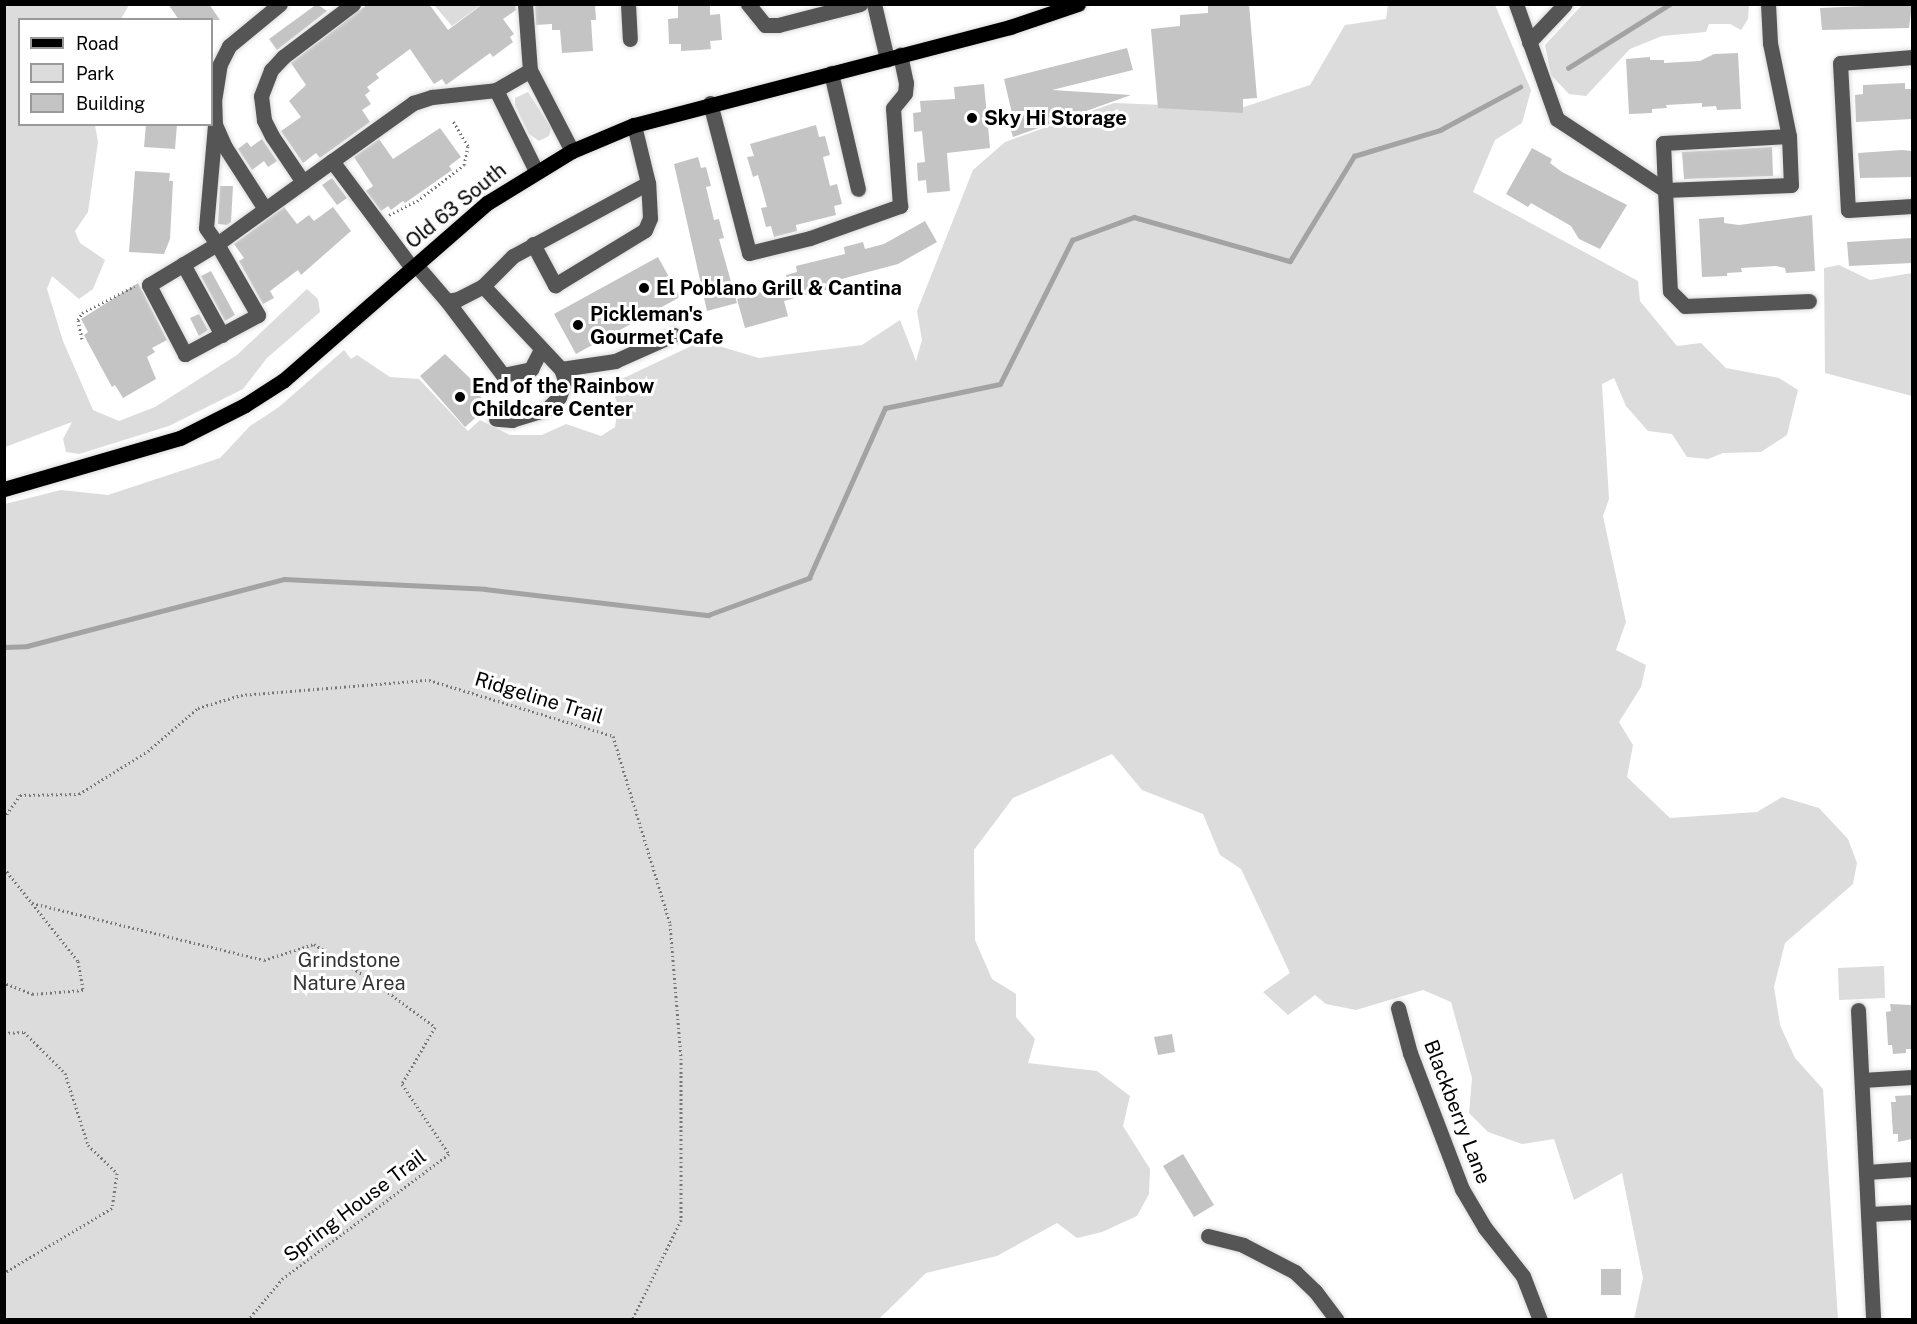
<!DOCTYPE html>
<html>
<head>
<meta charset="utf-8">
<style>
	body { margin:0 }
	#map { position:relative; width:1917px; height:1324px; overflow:hidden; background:#fff; font-family:"Public Sans",sans-serif }
	div>[style] { position:absolute }
	[style*='--x'] { left:calc(var(--x)*1px); top:calc(var(--y)*1px); width:calc(var(--w)*1px); rotate:calc(var(--a)*1deg) }
	.green>* { inset:0; background:#dcdcdc }
	.stream>* { height:4.5px; margin:-2.25px; padding:0 2.25px; transform-origin:2.25px; border-radius:2.25px; background:#a3a3a3 }
	.building>* { inset:0; background:#c4c4c4 }
	.path>* { height:3px; margin-top:-1.5px; transform-origin:0; background:repeating-linear-gradient(90deg,#777 0 1.5px,transparent 0 4.5px) }
	.roads { filter:drop-shadow(0 0 2px #dbdbdb) drop-shadow(0 0 2px #dbdbdb) }
	.minor>* { height:15px; margin:-7.5px; padding:0 7.5px; transform-origin:7.5px; border-radius:7.5px; background:#555 }
	.major>* { height:15px; margin:-7.5px; padding:0 7.5px; transform-origin:7.5px; border-radius:7.5px; background:#000 }
	.dots>* { width:16px; height:16px; translate:-50% -50%; box-sizing:border-box; border:3px solid #fff; border-radius:50% }
	span { translate:-50% -50%; white-space:nowrap; text-align:center; line-height:1.15; -webkit-text-stroke:6px #fff; paint-order:stroke }
	.poi-label { font-size:20px; color:#000; font-weight:700 }
	.left { translate:0 -50%; text-align:left }
	.street-label { font-size:20px; color:#000 }
	.park-label { font-size:20px; color:#333 }
	.frame { position:absolute; inset:0; border:6px solid #000; pointer-events:none }
	.legend { position:absolute; left:18px; top:18px; width:195px; height:108px; box-sizing:border-box; background:#fff; border:2px solid #999; margin:0; padding:8px 10px; list-style:none; font-size:18px; color:#000 }
	.legend li { display:flex; align-items:center; gap:12px; height:30px }
	.legend b { width:30px; border:2px solid #999 }
</style>
</head>
<body>
<div id="map">
	<div class="green">
		<i style="clip-path:polygon(5px 4px,129px 5px,121px 19px,20px 20px,20px 124px,95px 125px,98px 142px,88px 212px,75px 231px,80px 243px,105px 260px,93px 289px,79px 299px,52px 276px,47px 289px,63px 341px,93px 410px,119px 421px,155px 407px,237px 355px,307px 289px,318px 299px,320px 312px,267px 358px,243px 389px,169px 426px,79px 454px,66px 452px,63px 439px,72px 422px,5px 447px)"></i>
		<i style="clip-path:polygon(434px 5px,481px 5px,452px 26px)"></i>
		<i style="clip-path:polygon(1388px 5px,1495px 5px,1531px 90px,1522px 123px,1495px 140px,1473px 192px,1638px 281px,1640px 301px,1677px 346px,1701px 343px,1726px 368px,1779px 378px,1798px 390px,1787px 435px,1761px 452px,1723px 453px,1708px 459px,1687px 457px,1672px 434px,1648px 431px,1626px 406px,1614px 378px,1602px 384px,1609px 499px,1603px 516px,1626px 622px,1616px 650px,1646px 665px,1641px 687px,1619px 722px,1633px 745px,1627px 777px,1670px 818px,1757px 812px,1782px 797px,1819px 808px,1848px 839px,1857px 863px,1853px 884px,1785px 943px,1774px 987px,1780px 1025px,1795px 1058px,1823px 1089px,1838px 1319px,1634px 1319px,1643px 1278px,1622px 1173px,1574px 1200px,1554px 1139px,1522px 1144px,1488px 1132px,1469px 1113px,1472px 1078px,1451px 1002px,1423px 990px,1356px 1010px,1326px 1004px,1315px 995px,1288px 1015px,1263px 992px,1290px 973px,1241px 869px,1220px 855px,1203px 814px,1142px 790px,1112px 754px,1013px 798px,974px 850px,975px 940px,992px 979px,1016px 994px,1016px 1017px,1035px 1039px,1028px 1063px,1097px 1071px,1130px 1096px,1123px 1126px,1150px 1169px,1149px 1194px,1137px 1216px,1102px 1232px,1077px 1238px,1057px 1223px,997px 1256px,926px 1273px,879px 1319px,5px 1320px,5px 504px,61px 490px,108px 495px,220px 458px,250px 426px,279px 407px,344px 350px,351px 359px,357px 355px,390px 377px,419px 379px,468px 431px,480px 420px,510px 435px,542px 435px,566px 424px,601px 436px,615px 427px,618px 406px,611px 384px,702px 341px,759px 358px,862px 345px,900px 320px,916px 361px,922px 340px,917px 311px,973px 170px,1005px 142px,1114px 103px,1241px 108px,1310px 85px,1345px 25px,1386px 19px)"></i>
		<i style="clip-path:polygon(1582px 5px,1582px 4px,1749px 5px,1748px 19px,1741px 30px,1730px 24px,1709px 24px,1706px 32px,1662px 36px,1630px 49px,1586px 96px,1569px 94px,1551px 75px,1545px 45px)"></i>
		<i style="clip-path:polygon(528px 92px,551px 128px,549px 136px,539px 141px,529px 134px,515px 105px,515px 98px)"></i>
		<i style="clip-path:polygon(1839px 265px,1870px 280px,1912px 273px,1912px 396px,1825px 373px,1824px 268px)"></i>
		<i style="clip-path:polygon(1884px 966px,1885px 998px,1839px 1000px,1838px 968px)"></i>
	</div>
	<div class="stream">
		<i style="--x:1568;--y:68;--w:120;--a:-32.1"></i>
		<i style="--x:4;--y:647;--w:23;--a:-2"></i>
		<i style="--x:27;--y:646;--w:266;--a:-14.6"></i>
		<i style="--x:284;--y:579;--w:201;--a:2.8"></i>
		<i style="--x:485;--y:589;--w:225;--a:6.7"></i>
		<i style="--x:708;--y:615;--w:108;--a:-20.1"></i>
		<i style="--x:809;--y:578;--w:186;--a:-65.9"></i>
		<i style="--x:885;--y:408;--w:117;--a:-11.8"></i>
		<i style="--x:1000;--y:384;--w:161;--a:-63.4"></i>
		<i style="--x:1072;--y:240;--w:66;--a:-20.4"></i>
		<i style="--x:1134;--y:217;--w:162;--a:15.8"></i>
		<i style="--x:1290;--y:261;--w:123;--a:-58.6"></i>
		<i style="--x:1354;--y:156;--w:90;--a:-16.8"></i>
		<i style="--x:1440;--y:130;--w:91;--a:-28.3"></i>
	</div>
	<div class="building">
		<i style="clip-path:polygon(168px 4px,209px 4px,220px 20px,179px 20px)"></i>
		<i style="clip-path:polygon(317px 4px,327px 11px,277px 50px,269px 39px)"></i>
		<i style="clip-path:polygon(368px 4px,429px 4px,448px 30px,483px 4px,515px 4px,516px 10px,503px 19px,514px 34px,510px 37px,513px 42px,493px 57px,490px 53px,446px 85px,442px 79px,434px 84px,410px 49px,376px 74px,379px 78px,367px 87px,370px 91px,365px 95px,371px 104px,362px 110px,370px 122px,320px 158px,316px 153px,303px 163px,281px 131px,301px 117px,289px 101px,306px 85px,291px 63px)"></i>
		<i style="clip-path:polygon(535px 4px,595px 4px,596px 20px,591px 20px,593px 51px,562px 53px,560px 30px,552px 30px,552px 24px,536px 25px)"></i>
		<i style="clip-path:polygon(678px 4px,710px 4px,710px 15px,720px 14px,722px 40px,710px 41px,711px 49px,700px 50px,681px 51px,681px 44px,669px 44px,668px 19px,678px 18px)"></i>
		<i style="clip-path:polygon(1208px 4px,1249px 4px,1257px 98px,1243px 99px,1243px 113px,1158px 108px,1151px 29px,1180px 26px,1180px 15px,1208px 13px)"></i>
		<i style="clip-path:polygon(1912px 4px,1909px 28px,1822px 30px,1820px 8px)"></i>
		<i style="clip-path:polygon(1127px 48px,1133px 70px,1052px 90px,1131px 95px,1013px 137px,1009px 124px,1014px 122px,1004px 79px)"></i>
		<i style="clip-path:polygon(1738px 53px,1741px 109px,1717px 110px,1716px 106px,1702px 107px,1702px 103px,1666px 105px,1667px 108px,1652px 109px,1652px 113px,1629px 114px,1626px 59px,1650px 57px,1650px 60px,1664px 60px,1664px 63px,1700px 61px,1714px 54px)"></i>
		<i style="clip-path:polygon(1905px 83px,1905px 89px,1912px 89px,1912px 119px,1856px 122px,1855px 95px,1863px 94px,1863px 85px)"></i>
		<i style="clip-path:polygon(984px 84px,990px 148px,947px 153px,950px 191px,927px 193px,926px 180px,918px 181px,917px 163px,925px 162px,922px 131px,914px 132px,913px 113px,921px 112px,920px 101px,955px 99px,954px 87px)"></i>
		<i style="clip-path:polygon(146px 124px,177px 124px,175px 149px,144px 147px)"></i>
		<i style="clip-path:polygon(816px 125px,819px 137px,825px 136px,830px 155px,823px 157px,830px 186px,837px 184px,842px 204px,834px 206px,836px 215px,796px 225px,797px 231px,774px 237px,771px 226px,766px 227px,761px 208px,767px 207px,758px 175px,753px 177px,747px 157px,754px 156px,750px 144px)"></i>
		<i style="clip-path:polygon(440px 128px,461px 157px,449px 166px,452px 170px,405px 203px,403px 201px,391px 210px,388px 206px,381px 211px,366px 191px,373px 186px,354px 157px,379px 139px,393px 159px)"></i>
		<i style="clip-path:polygon(262px 139px,277px 161px,268px 167px,264px 161px,252px 170px,238px 149px,247px 142px,251px 147px)"></i>
		<i style="clip-path:polygon(1772px 147px,1773px 176px,1684px 179px,1682px 152px)"></i>
		<i style="clip-path:polygon(1532px 148px,1552px 159px,1550px 163px,1562px 172px,1627px 205px,1600px 249px,1579px 239px,1571px 226px,1531px 203px,1528px 207px,1506px 194px)"></i>
		<i style="clip-path:polygon(1902px 150px,1912px 151px,1912px 177px,1860px 178px,1858px 153px)"></i>
		<i style="clip-path:polygon(698px 157px,701px 168px,706px 167px,711px 186px,706px 187px,714px 220px,719px 219px,724px 238px,719px 239px,737px 303px,707px 311px,674px 164px)"></i>
		<i style="clip-path:polygon(135px 171px,170px 173px,169px 181px,173px 181px,170px 239px,164px 254px,129px 252px)"></i>
		<i style="clip-path:polygon(332px 178px,347px 198px,337px 205px,322px 185px)"></i>
		<i style="clip-path:polygon(220px 186px,233px 186px,231px 222px,227px 225px,218px 224px)"></i>
		<i style="clip-path:polygon(284px 207px,297px 224px,309px 215px,314px 221px,333px 207px,351px 231px,301px 275px,298px 270px,270px 291px,274px 298px,263px 304px,239px 261px,244px 258px,234px 244px)"></i>
		<i style="clip-path:polygon(1812px 215px,1815px 271px,1786px 273px,1785px 268px,1776px 266px,1741px 268px,1742px 272px,1727px 273px,1727px 276px,1702px 277px,1699px 219px,1724px 217px,1724px 223px,1739px 225px)"></i>
		<i style="clip-path:polygon(925px 221px,937px 242px,898px 264px,834px 281px,836px 287px,784px 301px,788px 316px,745px 328px,737px 299px,788px 284px,786px 275px,797px 272px,796px 266px,845px 254px,844px 247px,863px 242px,865px 249px,884px 244px)"></i>
		<i style="clip-path:polygon(1912px 238px,1912px 263px,1849px 266px,1847px 242px)"></i>
		<i style="clip-path:polygon(658px 257px,680px 297px,576px 354px,554px 314px)"></i>
		<i style="clip-path:polygon(211px 271px,235px 315px,225px 321px,201px 276px)"></i>
		<i style="clip-path:polygon(138px 283px,167px 340px,152px 348px,155px 352px,147px 357px,156px 379px,123px 398px,115px 385px,112px 387px,87px 341px,84px 335px,88px 332px,81px 319px)"></i>
		<i style="clip-path:polygon(199px 314px,208px 330px,199px 336px,190px 318px)"></i>
		<i style="clip-path:polygon(445px 354px,478px 386px,474px 389px,489px 406px,465px 427px,420px 376px)"></i>
		<i style="clip-path:polygon(1890px 1004px,1912px 1005px,1912px 1049px,1906px 1049px,1906px 1053px,1893px 1054px,1892px 1045px,1888px 1045px,1886px 1012px,1891px 1011px)"></i>
		<i style="clip-path:polygon(1172px 1034px,1175px 1052px,1158px 1055px,1154px 1037px)"></i>
		<i style="clip-path:polygon(1912px 1095px,1912px 1139px,1898px 1142px,1898px 1134px,1893px 1134px,1891px 1102px,1896px 1102px,1895px 1096px)"></i>
		<i style="clip-path:polygon(1183px 1154px,1214px 1205px,1194px 1217px,1163px 1166px)"></i>
		<i style="clip-path:polygon(1601px 1269px,1621px 1269px,1621px 1295px,1601px 1295px)"></i>
	</div>
	<div class="path">
		<i style="--x:389;--y:215;--w:31;--a:-27"></i>
		<i style="--x:417;--y:201;--w:59;--a:-37.5"></i>
		<i style="--x:464;--y:165;--w:19;--a:-78"></i>
		<i style="--x:468;--y:146;--w:31;--a:-121"></i>
		<i style="--x:82;--y:339;--w:19;--a:-102"></i>
		<i style="--x:78;--y:320;--w:8;--a:-60"></i>
		<i style="--x:82;--y:313;--w:59;--a:-27"></i>
		<i style="--x:4;--y:818;--w:28;--a:-55"></i>
		<i style="--x:20;--y:795;--w:59;--a:-1"></i>
		<i style="--x:79;--y:794;--w:81;--a:-31.9"></i>
		<i style="--x:148;--y:751;--w:66;--a:-40.7"></i>
		<i style="--x:198;--y:708;--w:45;--a:-16.8"></i>
		<i style="--x:241;--y:695;--w:189;--a:-4.6"></i>
		<i style="--x:429;--y:680;--w:192;--a:16.9"></i>
		<i style="--x:613;--y:736;--w:196;--a:73.1"></i>
		<i style="--x:670;--y:924;--w:134;--a:85.3"></i>
		<i style="--x:681;--y:1058;--w:162;--a:90"></i>
		<i style="--x:681;--y:1220;--w:111;--a:116.1"></i>
		<i style="--x:4;--y:868;--w:119;--a:51.5"></i>
		<i style="--x:78;--y:961;--w:29;--a:80"></i>
		<i style="--x:83;--y:990;--w:50;--a:175.4"></i>
		<i style="--x:33;--y:994;--w:31;--a:-159"></i>
		<i style="--x:32;--y:903;--w:239;--a:13.8"></i>
		<i style="--x:264;--y:960;--w:52;--a:-17.7"></i>
		<i style="--x:314;--y:944;--w:66;--a:32"></i>
		<i style="--x:370;--y:979;--w:81;--a:36.4"></i>
		<i style="--x:435;--y:1027;--w:66;--a:120.1"></i>
		<i style="--x:402;--y:1084;--w:84;--a:56.1"></i>
		<i style="--x:449;--y:1154;--w:207;--a:143.2"></i>
		<i style="--x:283;--y:1278;--w:55;--a:129.8"></i>
		<i style="--x:4;--y:1033;--w:20;--a:-3"></i>
		<i style="--x:24;--y:1032;--w:58;--a:45"></i>
		<i style="--x:65;--y:1073;--w:76;--a:72.3"></i>
		<i style="--x:88;--y:1145;--w:40;--a:44"></i>
		<i style="--x:117;--y:1173;--w:35;--a:98"></i>
		<i style="--x:112;--y:1208;--w:126;--a:149"></i>
	</div>
	<div class="roads">
		<div class="minor">
			<i style="--x:525;--y:4;--w:66;--a:85.7"></i>
			<i style="--x:530;--y:70;--w:91;--a:62.6"></i>
			<i style="--x:628;--y:4;--w:35;--a:87"></i>
			<i style="--x:748;--y:4;--w:27;--a:51"></i>
			<i style="--x:765;--y:25;--w:13;--a:0"></i>
			<i style="--x:778;--y:25;--w:85;--a:-14.4"></i>
			<i style="--x:874;--y:4;--w:57;--a:76.7"></i>
			<i style="--x:1516;--y:4;--w:122;--a:70.4"></i>
			<i style="--x:1557;--y:119;--w:129;--a:33.3"></i>
			<i style="--x:1665;--y:190;--w:101;--a:87.2"></i>
			<i style="--x:1670;--y:291;--w:21;--a:45"></i>
			<i style="--x:1685;--y:306;--w:124;--a:-2.3"></i>
			<i style="--x:1768;--y:4;--w:39;--a:87"></i>
			<i style="--x:1770;--y:43;--w:95;--a:78.5"></i>
			<i style="--x:1789;--y:136;--w:49;--a:87.7"></i>
			<i style="--x:1791;--y:185;--w:126;--a:177.7"></i>
			<i style="--x:1665;--y:190;--w:47;--a:-92.4"></i>
			<i style="--x:1663;--y:143;--w:126;--a:-3.2"></i>
			<i style="--x:1529;--y:42;--w:52;--a:-46.5"></i>
			<i style="--x:1912;--y:57;--w:72;--a:175.2"></i>
			<i style="--x:1840;--y:63;--w:147;--a:86.9"></i>
			<i style="--x:1848;--y:210;--w:64;--a:-3.6"></i>
			<i style="--x:831;--y:73;--w:119;--a:76.9"></i>
			<i style="--x:496;--y:90;--w:90;--a:63.7"></i>
			<i style="--x:710;--y:103;--w:155;--a:75.4"></i>
			<i style="--x:749;--y:253;--w:63;--a:-13.8"></i>
			<i style="--x:810;--y:238;--w:96;--a:-19.6"></i>
			<i style="--x:900;--y:206;--w:98;--a:-94.1"></i>
			<i style="--x:893;--y:108;--w:19;--a:-51"></i>
			<i style="--x:905;--y:93;--w:10;--a:-84"></i>
			<i style="--x:906;--y:83;--w:29;--a:-102"></i>
			<i style="--x:215;--y:125;--w:103;--a:95"></i>
			<i style="--x:206;--y:228;--w:19;--a:55"></i>
			<i style="--x:217;--y:244;--w:82;--a:60"></i>
			<i style="--x:258;--y:315;--w:83;--a:151.9"></i>
			<i style="--x:185;--y:354;--w:78;--a:-117.6"></i>
			<i style="--x:149;--y:285;--w:79;--a:-31.1"></i>
			<i style="--x:217;--y:244;--w:142;--a:-35.8"></i>
			<i style="--x:332;--y:161;--w:134;--a:53.2"></i>
			<i style="--x:332;--y:161;--w:100;--a:-35.6"></i>
			<i style="--x:413;--y:103;--w:20;--a:-18"></i>
			<i style="--x:432;--y:97;--w:64;--a:-6.2"></i>
			<i style="--x:496;--y:90;--w:39;--a:-30"></i>
			<i style="--x:303;--y:182;--w:55;--a:-124"></i>
			<i style="--x:272;--y:136;--w:18;--a:-117"></i>
			<i style="--x:264;--y:120;--w:24;--a:-97"></i>
			<i style="--x:261;--y:96;--w:28;--a:-69"></i>
			<i style="--x:271;--y:70;--w:18;--a:-47"></i>
			<i style="--x:283;--y:57;--w:88;--a:-37.1"></i>
			<i style="--x:265;--y:209;--w:74;--a:-122.8"></i>
			<i style="--x:225;--y:147;--w:24;--a:-114"></i>
			<i style="--x:215;--y:125;--w:24;--a:-92"></i>
			<i style="--x:214;--y:101;--w:37;--a:-81"></i>
			<i style="--x:220;--y:64;--w:20;--a:-63"></i>
			<i style="--x:229;--y:46;--w:66;--a:-39.5"></i>
			<i style="--x:533;--y:244;--w:47;--a:61.8"></i>
			<i style="--x:555;--y:285;--w:105;--a:-31.4"></i>
			<i style="--x:645;--y:230;--w:13;--a:-67"></i>
			<i style="--x:650;--y:218;--w:35;--a:-93"></i>
			<i style="--x:183;--y:264;--w:81;--a:61.2"></i>
			<i style="--x:416;--y:265;--w:48;--a:49.3"></i>
			<i style="--x:447;--y:301;--w:11;--a:-10"></i>
			<i style="--x:458;--y:299;--w:28;--a:-27"></i>
			<i style="--x:483;--y:286;--w:42;--a:-45"></i>
			<i style="--x:513;--y:256;--w:153;--a:-28.4"></i>
			<i style="--x:648;--y:183;--w:60;--a:-103.6"></i>
			<i style="--x:483;--y:286;--w:114;--a:46.8"></i>
			<i style="--x:561;--y:369;--w:12;--a:70"></i>
			<i style="--x:565;--y:380;--w:18;--a:109"></i>
			<i style="--x:559;--y:397;--w:17;--a:135"></i>
			<i style="--x:547;--y:409;--w:37;--a:163"></i>
			<i style="--x:512;--y:420;--w:16;--a:-176"></i>
			<i style="--x:447;--y:301;--w:93;--a:52.9"></i>
			<i style="--x:503;--y:375;--w:29;--a:-12"></i>
			<i style="--x:531;--y:369;--w:22;--a:-63"></i>
			<i style="--x:561;--y:369;--w:55;--a:-8.4"></i>
			<i style="--x:615;--y:361;--w:64;--a:-24.1"></i>
			<i style="--x:1398;--y:1008;--w:47;--a:75.1"></i>
			<i style="--x:1410;--y:1053;--w:146;--a:69.1"></i>
			<i style="--x:1462;--y:1189;--w:45;--a:59.5"></i>
			<i style="--x:1485;--y:1228;--w:61;--a:51.6"></i>
			<i style="--x:1523;--y:1276;--w:47;--a:68.9"></i>
			<i style="--x:1858;--y:1010;--w:310;--a:87.2"></i>
			<i style="--x:1862;--y:1080;--w:50;--a:-3.4"></i>
			<i style="--x:1866;--y:1172;--w:46;--a:-3.7"></i>
			<i style="--x:1868;--y:1214;--w:44;--a:-2.6"></i>
			<i style="--x:1208;--y:1236;--w:36;--a:14"></i>
			<i style="--x:1243;--y:1245;--w:59;--a:27.4"></i>
			<i style="--x:1295;--y:1272;--w:28;--a:44"></i>
			<i style="--x:1315;--y:1291;--w:36;--a:53"></i>
		</div>
		<div class="major">
			<i style="--x:4;--y:489;--w:183;--a:-16.2"></i>
			<i style="--x:180;--y:438;--w:73;--a:-26.9"></i>
			<i style="--x:245;--y:405;--w:46;--a:-32.7"></i>
			<i style="--x:284;--y:380;--w:269;--a:-41.1"></i>
			<i style="--x:487;--y:203;--w:100;--a:-31.5"></i>
			<i style="--x:572;--y:151;--w:67;--a:-22.8"></i>
			<i style="--x:634;--y:125;--w:389;--a:-14.6"></i>
			<i style="--x:1010;--y:27;--w:72;--a:-18.7"></i>
		</div>
	</div>
	<div class="dots">
		<i style="left:972px;top:118px;background:#000"></i>
		<i style="left:644px;top:288px;background:#000"></i>
		<i style="left:578px;top:325px;background:#000"></i>
		<i style="left:460px;top:397px;background:#000"></i>
	</div>
	<div class="poi-label">
		<span class="left" style="left:984px;top:118px">Sky Hi Storage</span>
		<span class="left" style="left:656px;top:288px">El Poblano Grill &amp; Cantina</span>
		<span class="left" style="left:590px;top:326px">Pickleman's<br>Gourmet Cafe</span>
		<span class="left" style="left:472px;top:398px">End of the Rainbow<br>Childcare Center</span>
	</div>
	<div class="street-label">
		<span style="left:456px;top:206px;rotate:-39deg">Old 63 South</span>
		<span style="left:539px;top:698px;rotate:17deg">Ridgeline Trail</span>
		<span style="left:1457px;top:1112px;rotate:69deg">Blackberry Lane</span>
		<span style="left:355px;top:1206px;rotate:-37deg">Spring House Trail</span>
	</div>
	<div class="park-label">
		<span style="left:349px;top:972px">Grindstone<br>Nature Area</span>
	</div>
	<div class="frame"></div>
	<ul class="legend">
	<li><b style="height:8px;background:#000"></b>Road</li>
	<li><b style="height:16px;background:#dcdcdc"></b>Park</li>
	<li><b style="height:16px;background:#c4c4c4"></b>Building</li>
	</ul>
</div>
</body>
</html>
